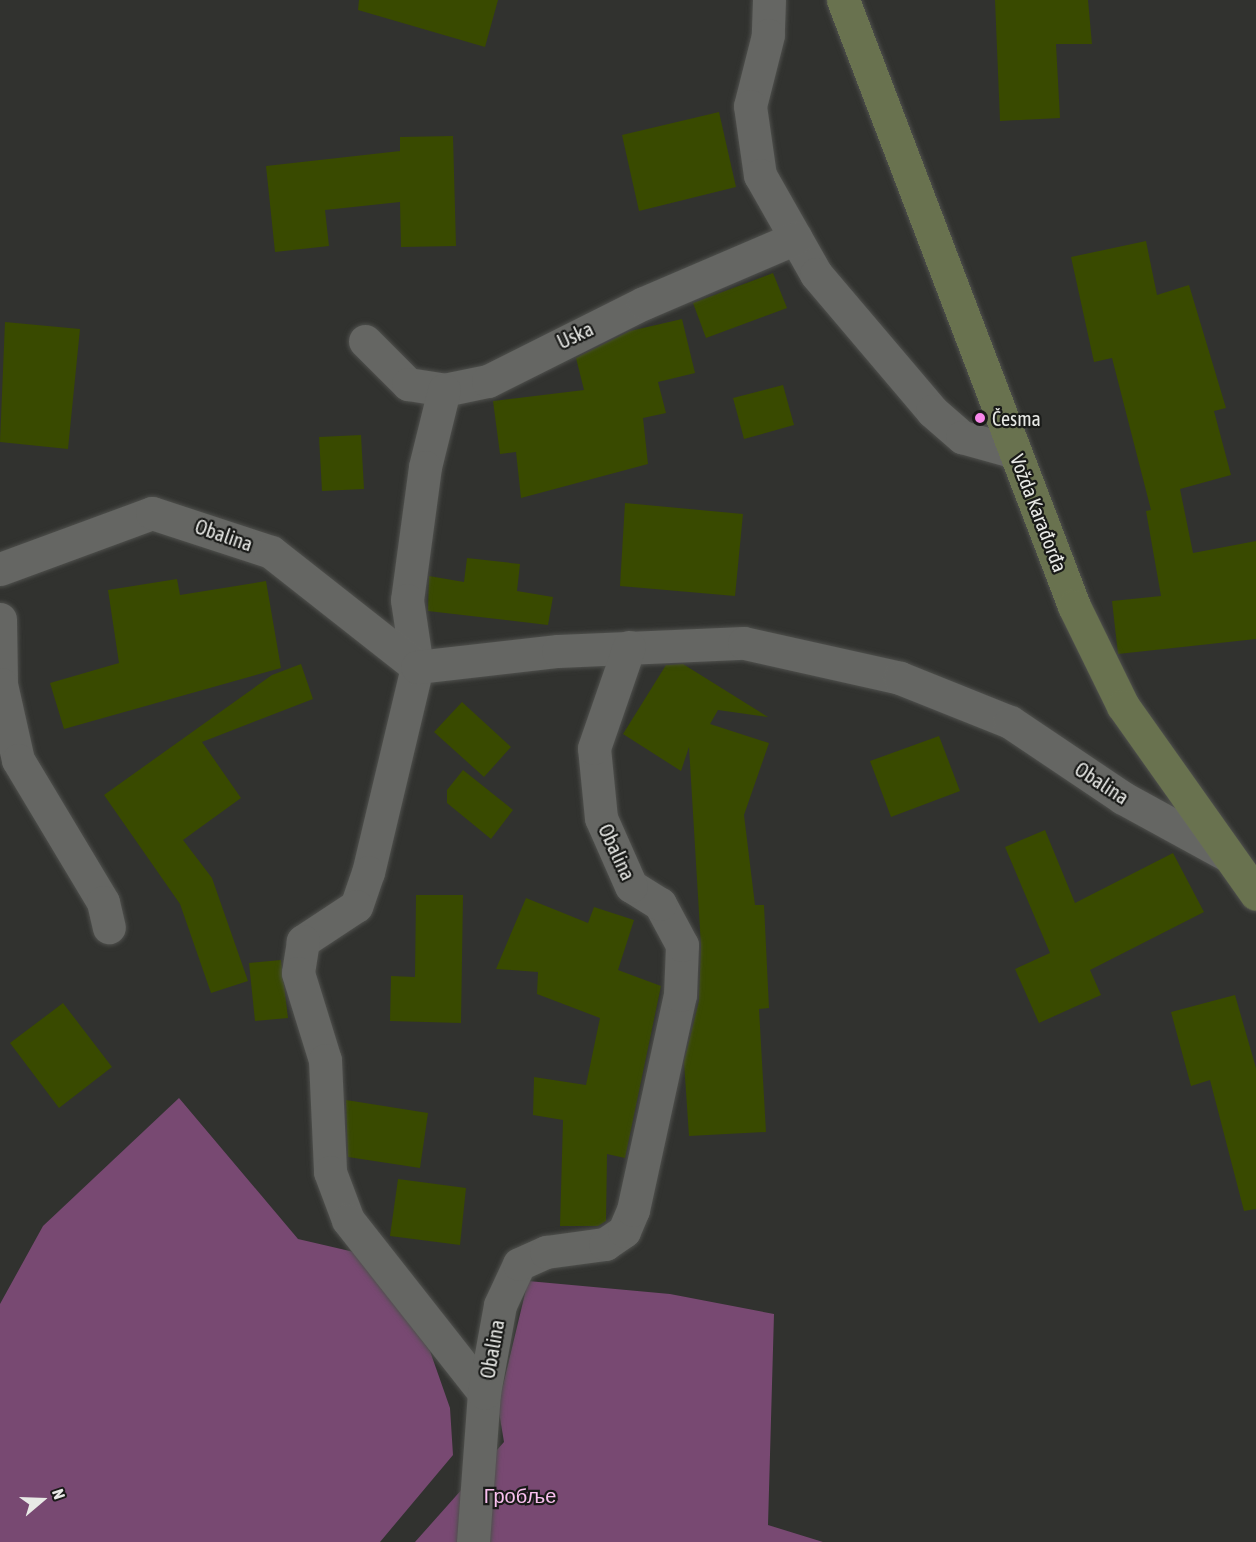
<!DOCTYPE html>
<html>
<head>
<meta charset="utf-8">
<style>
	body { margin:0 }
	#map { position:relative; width:1256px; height:1542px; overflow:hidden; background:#31322f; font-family:"Asap Condensed",sans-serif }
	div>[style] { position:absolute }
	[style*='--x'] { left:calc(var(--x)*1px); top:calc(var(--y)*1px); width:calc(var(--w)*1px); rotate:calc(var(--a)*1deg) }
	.green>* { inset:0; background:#784972 }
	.building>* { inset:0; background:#394a00 }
	.roads { filter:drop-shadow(0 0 2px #4f504d) drop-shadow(0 0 2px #4f504d) }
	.street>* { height:33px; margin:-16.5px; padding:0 16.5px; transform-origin:16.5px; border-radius:16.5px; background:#656663 }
	.secondary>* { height:33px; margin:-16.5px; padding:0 16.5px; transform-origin:16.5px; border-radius:16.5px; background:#69724f }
	.dots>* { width:16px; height:16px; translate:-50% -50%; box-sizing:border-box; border:3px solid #191a18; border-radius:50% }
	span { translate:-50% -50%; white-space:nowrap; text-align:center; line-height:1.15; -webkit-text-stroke:4.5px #191a18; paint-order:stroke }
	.street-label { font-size:20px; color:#e8e9e6 }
	.poi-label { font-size:20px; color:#e8e9e6 }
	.left { translate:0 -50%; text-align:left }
	.park-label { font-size:20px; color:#f9c0ef }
	.north { position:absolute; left:12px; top:1470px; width:60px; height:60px; -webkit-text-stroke:4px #191a18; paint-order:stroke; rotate:71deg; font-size:16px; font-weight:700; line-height:24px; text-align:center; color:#e8e9e6 }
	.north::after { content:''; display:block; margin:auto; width:21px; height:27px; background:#e8e9e6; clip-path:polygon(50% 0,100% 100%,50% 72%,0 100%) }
</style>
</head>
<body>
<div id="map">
	<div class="green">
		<i style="clip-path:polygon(179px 1098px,298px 1239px,354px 1252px,430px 1351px,450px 1408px,453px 1455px,380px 1542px,0 1542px,0 1304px,43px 1226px)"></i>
		<i style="clip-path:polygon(528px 1281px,670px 1294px,774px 1314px,768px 1525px,823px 1542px,415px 1542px,504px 1442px,498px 1406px)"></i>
	</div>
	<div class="building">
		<i style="clip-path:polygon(359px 0,498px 0,485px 47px,358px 10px)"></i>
		<i style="clip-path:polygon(995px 0,1088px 0,1092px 44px,1056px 44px,1060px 118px,1000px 121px)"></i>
		<i style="clip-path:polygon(719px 112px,736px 187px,639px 211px,622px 135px)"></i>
		<i style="clip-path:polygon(453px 136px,456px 246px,401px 247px,400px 202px,325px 210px,329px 246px,275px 252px,266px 166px,400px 151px,400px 137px)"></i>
		<i style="clip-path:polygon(1146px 241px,1157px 295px,1189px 285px,1226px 408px,1214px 411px,1231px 475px,1180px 489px,1193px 553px,1256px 541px,1256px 639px,1118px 654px,1112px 601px,1161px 596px,1146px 511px,1151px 510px,1112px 358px,1094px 362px,1071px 257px)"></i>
		<i style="clip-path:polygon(773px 273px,787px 308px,706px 338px,693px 303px)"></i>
		<i style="clip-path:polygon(682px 319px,695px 373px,658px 382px,666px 413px,643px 418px,648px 464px,521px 498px,516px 452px,500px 454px,493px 401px,584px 390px,576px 358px,630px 331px)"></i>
		<i style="clip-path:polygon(5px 322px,80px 329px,68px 449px,0 442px)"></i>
		<i style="clip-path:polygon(783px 385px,794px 425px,744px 439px,733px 398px)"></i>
		<i style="clip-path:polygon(361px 435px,364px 489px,322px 491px,319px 437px)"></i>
		<i style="clip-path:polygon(625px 503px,743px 514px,735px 596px,620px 586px)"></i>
		<i style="clip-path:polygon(467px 558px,520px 564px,517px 591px,553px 597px,548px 625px,428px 611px,429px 576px,464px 582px)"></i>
		<i style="clip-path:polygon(177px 579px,180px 595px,266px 581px,281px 668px,64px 729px,50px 683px,119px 663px,108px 590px)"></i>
		<i style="clip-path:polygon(301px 664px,313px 699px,202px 742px,241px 798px,183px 840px,212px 878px,248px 981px,211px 993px,180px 904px,104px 795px,272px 675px)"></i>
		<i style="clip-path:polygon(683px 664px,768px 717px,718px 710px,710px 724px,769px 743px,744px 815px,755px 905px,764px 905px,769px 1008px,759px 1009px,766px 1132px,689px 1136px,684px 1062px,699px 1001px,701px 946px,689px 747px,681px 771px,623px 734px,666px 665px)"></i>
		<i style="clip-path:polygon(462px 702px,511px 747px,484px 777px,434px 732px)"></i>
		<i style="clip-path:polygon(939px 736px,960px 791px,891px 817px,870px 761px)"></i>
		<i style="clip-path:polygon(463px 770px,513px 810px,491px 839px,447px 803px,447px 790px)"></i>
		<i style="clip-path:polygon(1045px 830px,1075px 903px,1173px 853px,1204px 912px,1090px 970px,1101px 995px,1039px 1023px,1015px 969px,1050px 953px,1005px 847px)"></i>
		<i style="clip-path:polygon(416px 895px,463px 895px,461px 1023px,390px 1021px,391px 976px,415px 977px)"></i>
		<i style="clip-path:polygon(526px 898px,588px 923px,594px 907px,634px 920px,618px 970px,661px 986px,625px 1158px,607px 1154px,606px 1221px,598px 1226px,560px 1226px,563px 1120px,533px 1115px,534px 1077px,586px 1085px,600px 1018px,537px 994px,538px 972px,496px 969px)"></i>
		<i style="clip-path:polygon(281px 960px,288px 1018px,255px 1021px,249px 963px)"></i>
		<i style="clip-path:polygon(1235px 995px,1256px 1068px,1256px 1209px,1244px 1211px,1210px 1080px,1191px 1086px,1171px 1012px)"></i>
		<i style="clip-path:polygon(63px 1003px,112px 1067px,59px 1108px,10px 1043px)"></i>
		<i style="clip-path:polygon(346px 1100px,428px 1113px,420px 1168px,348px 1157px)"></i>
		<i style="clip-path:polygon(398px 1179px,466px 1188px,460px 1245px,390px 1236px)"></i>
	</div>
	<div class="roads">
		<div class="street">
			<i style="--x:769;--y:0;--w:35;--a:92"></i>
			<i style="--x:768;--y:35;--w:73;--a:104.2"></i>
			<i style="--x:750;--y:106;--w:70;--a:81.8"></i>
			<i style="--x:760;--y:175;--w:114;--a:60.5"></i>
			<i style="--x:816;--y:274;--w:180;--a:49.7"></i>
			<i style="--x:932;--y:411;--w:40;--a:41"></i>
			<i style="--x:962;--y:437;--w:55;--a:15.8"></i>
			<i style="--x:365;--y:341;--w:61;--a:45"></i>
			<i style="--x:408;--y:384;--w:36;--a:9"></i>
			<i style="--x:444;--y:390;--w:45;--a:-11.6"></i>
			<i style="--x:488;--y:381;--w:174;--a:-26.6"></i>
			<i style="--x:644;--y:303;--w:165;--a:-23.2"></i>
			<i style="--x:444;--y:390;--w:79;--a:103.9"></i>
			<i style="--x:425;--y:467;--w:134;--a:97.7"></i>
			<i style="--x:407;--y:600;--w:68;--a:81.5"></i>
			<i style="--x:417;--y:667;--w:211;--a:103.4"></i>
			<i style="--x:368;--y:872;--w:36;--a:109"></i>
			<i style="--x:356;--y:906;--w:64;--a:146.6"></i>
			<i style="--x:303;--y:941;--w:32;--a:99"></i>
			<i style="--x:298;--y:973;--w:91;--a:72.8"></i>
			<i style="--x:325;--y:1060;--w:112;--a:87.4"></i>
			<i style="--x:330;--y:1172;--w:51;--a:69.4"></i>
			<i style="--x:348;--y:1220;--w:220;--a:51.8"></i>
			<i style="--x:0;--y:569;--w:162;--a:-20.2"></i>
			<i style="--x:152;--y:513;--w:125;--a:18.1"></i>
			<i style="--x:271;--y:552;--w:186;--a:38.2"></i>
			<i style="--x:417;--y:667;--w:142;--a:-6.5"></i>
			<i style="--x:558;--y:651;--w:186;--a:-2.5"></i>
			<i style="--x:744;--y:643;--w:160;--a:12.6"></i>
			<i style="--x:900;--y:678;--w:118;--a:21.8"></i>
			<i style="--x:1010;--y:722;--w:136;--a:33.9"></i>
			<i style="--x:1123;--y:798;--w:119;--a:28.7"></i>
			<i style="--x:0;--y:619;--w:65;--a:89.1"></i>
			<i style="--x:1;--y:684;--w:78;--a:77.4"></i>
			<i style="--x:18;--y:760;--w:165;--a:59.1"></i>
			<i style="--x:103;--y:902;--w:26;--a:77"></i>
			<i style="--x:473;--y:1542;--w:149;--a:-85.8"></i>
			<i style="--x:484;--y:1393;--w:89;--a:-79.7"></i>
			<i style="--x:500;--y:1305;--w:45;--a:-65.1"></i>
			<i style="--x:519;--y:1264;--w:30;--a:-24"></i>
			<i style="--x:546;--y:1252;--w:60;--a:-7.7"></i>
			<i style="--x:605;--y:1244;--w:23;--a:-34"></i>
			<i style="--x:624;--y:1231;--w:23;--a:-67"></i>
			<i style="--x:633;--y:1210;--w:220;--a:-77.7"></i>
			<i style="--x:680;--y:995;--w:50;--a:-87.7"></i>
			<i style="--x:682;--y:945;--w:47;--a:-118.2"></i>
			<i style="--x:660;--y:904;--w:34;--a:-148"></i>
			<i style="--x:631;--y:886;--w:74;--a:-113.8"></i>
			<i style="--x:601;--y:818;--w:70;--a:-95.7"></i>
			<i style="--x:594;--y:748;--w:107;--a:-70.9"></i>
		</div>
		<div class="secondary">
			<i style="--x:843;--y:0;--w:649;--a:69.13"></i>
			<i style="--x:1074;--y:606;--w:111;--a:63.9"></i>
			<i style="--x:1123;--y:706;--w:230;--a:54.7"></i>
		</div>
	</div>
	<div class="dots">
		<i style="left:980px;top:418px;background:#f888ea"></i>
	</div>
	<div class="street-label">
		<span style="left:575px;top:335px;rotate:-25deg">Uska</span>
		<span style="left:1039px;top:513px;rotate:69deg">Vožda Karađorđa</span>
		<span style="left:224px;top:535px;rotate:19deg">Obalina</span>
		<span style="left:1102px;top:783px;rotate:33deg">Obalina</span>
		<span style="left:617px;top:852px;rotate:65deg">Obalina</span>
		<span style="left:492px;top:1349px;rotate:-80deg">Obalina</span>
	</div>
	<div class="poi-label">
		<span class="left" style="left:992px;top:418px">Česma</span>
	</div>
	<div class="park-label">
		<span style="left:520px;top:1495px">Гробље</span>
	</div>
	<div class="north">N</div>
</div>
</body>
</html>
